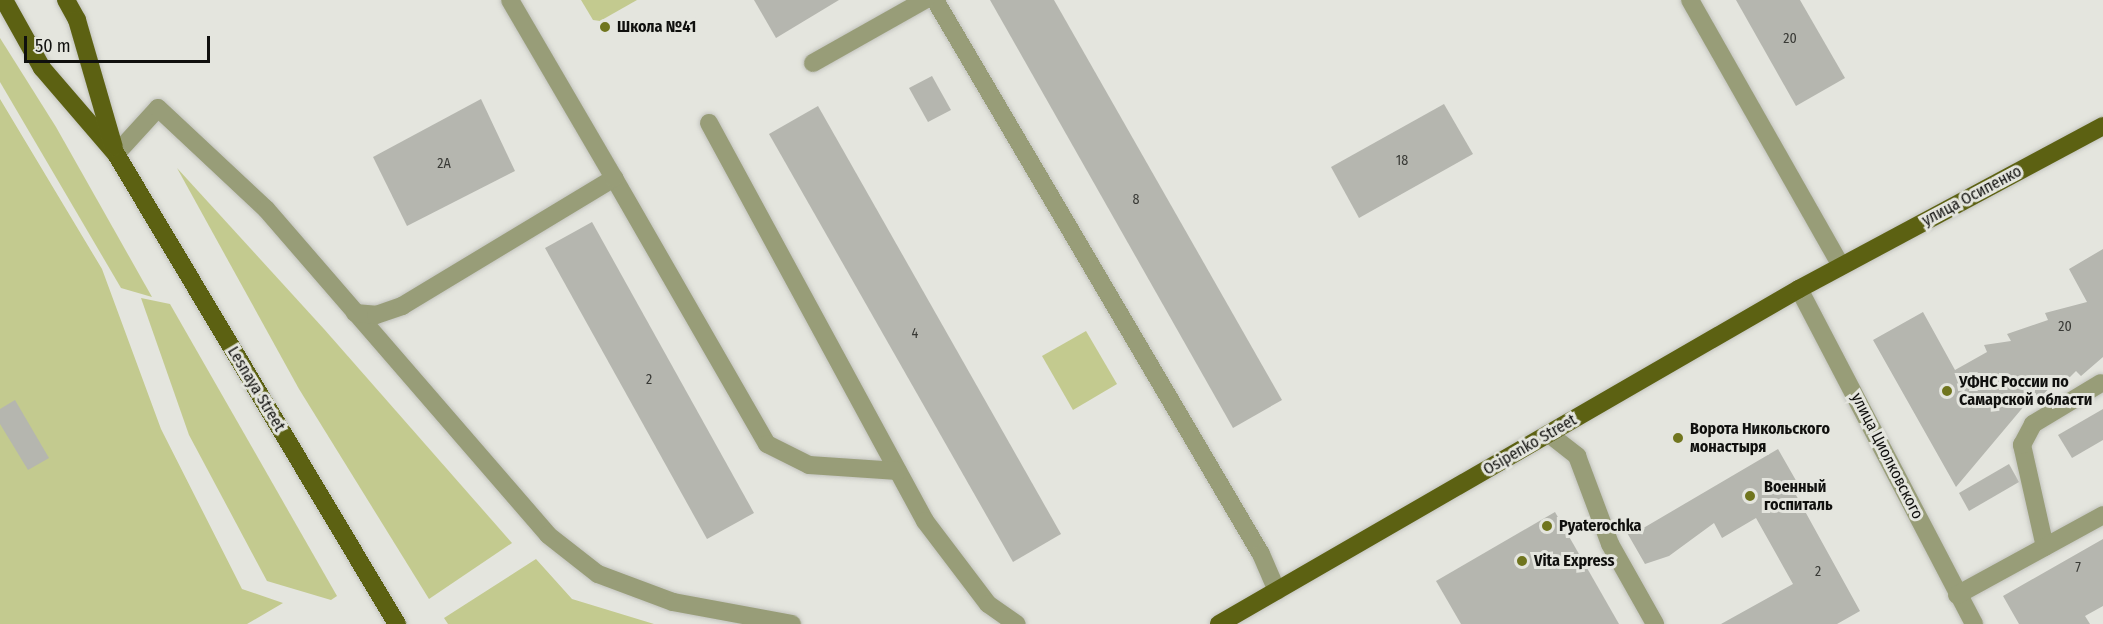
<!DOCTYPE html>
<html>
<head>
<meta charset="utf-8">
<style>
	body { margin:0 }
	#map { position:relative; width:2103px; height:624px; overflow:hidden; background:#e4e5de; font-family:"Fira Sans Condensed",sans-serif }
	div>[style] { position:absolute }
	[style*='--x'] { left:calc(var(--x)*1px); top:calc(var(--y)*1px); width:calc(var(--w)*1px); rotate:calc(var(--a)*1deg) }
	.green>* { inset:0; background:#c3ca8f }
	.building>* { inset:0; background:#b5b6af }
	.roads { filter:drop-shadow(0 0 2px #c2c3bd) drop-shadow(0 0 2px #c2c3bd) }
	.minor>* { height:18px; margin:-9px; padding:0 9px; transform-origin:9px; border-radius:9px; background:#989d78 }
	.major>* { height:18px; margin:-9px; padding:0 9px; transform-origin:9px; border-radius:9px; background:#5c6112 }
	.dots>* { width:16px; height:16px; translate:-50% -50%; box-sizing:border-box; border:3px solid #e4e5de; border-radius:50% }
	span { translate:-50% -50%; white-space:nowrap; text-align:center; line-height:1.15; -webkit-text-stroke:6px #e4e5de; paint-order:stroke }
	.number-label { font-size:14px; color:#393a36 }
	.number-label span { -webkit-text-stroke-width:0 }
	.poi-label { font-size:16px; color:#10100e; font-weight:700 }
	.left { translate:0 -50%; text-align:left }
	.street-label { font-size:16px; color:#10100e }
	.scale { position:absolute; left:24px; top:36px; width:186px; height:27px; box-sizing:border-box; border:3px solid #10100e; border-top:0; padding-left:8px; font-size:18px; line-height:21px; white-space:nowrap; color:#10100e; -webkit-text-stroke:4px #e4e5de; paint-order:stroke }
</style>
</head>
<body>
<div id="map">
	<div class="green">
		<i style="clip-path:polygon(581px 0,637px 0,600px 21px,593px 20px)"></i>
		<i style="clip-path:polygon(0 38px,56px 127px,152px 297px,121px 288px,0 82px)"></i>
		<i style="clip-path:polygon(0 99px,102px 269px,161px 429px,242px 589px,283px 603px,247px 624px,0 624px)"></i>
		<i style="clip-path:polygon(177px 168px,324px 329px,512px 543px,429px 599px,299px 389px)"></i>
		<i style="clip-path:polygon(141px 298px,170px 304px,337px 596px,331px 600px,267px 581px,189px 435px)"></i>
		<i style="clip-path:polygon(1086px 331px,1117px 384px,1073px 410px,1042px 356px)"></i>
		<i style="clip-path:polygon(536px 559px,572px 599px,654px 624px,448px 624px,444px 618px)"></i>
	</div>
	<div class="building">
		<i style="clip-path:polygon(754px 0,839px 0,776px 38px)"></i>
		<i style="clip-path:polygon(990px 0,1054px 0,1282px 400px,1233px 428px)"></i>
		<i style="clip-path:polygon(1736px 0,1800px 0,1845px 78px,1796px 106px)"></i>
		<i style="clip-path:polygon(932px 76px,951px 110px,928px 122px,909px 88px)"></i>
		<i style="clip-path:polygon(481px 99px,515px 171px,407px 226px,373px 157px)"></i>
		<i style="clip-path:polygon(1444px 104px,1473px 154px,1359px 218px,1331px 167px)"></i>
		<i style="clip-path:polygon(818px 106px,1061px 534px,1013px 562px,769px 134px)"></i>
		<i style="clip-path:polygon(592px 222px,754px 513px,707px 539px,545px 248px)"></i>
		<i style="clip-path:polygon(2103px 249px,2103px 357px,2081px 376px,2076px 371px,2058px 389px,2055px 382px,2039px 399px,2035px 393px,1956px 487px,1873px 340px,1923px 312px,1955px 370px,1987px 352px,1984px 345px,2011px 341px,2007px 334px,2048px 320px,2045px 313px,2087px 302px,2069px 269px)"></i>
		<i style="clip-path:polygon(15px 400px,49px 458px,28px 470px,0 424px,0 409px)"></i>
		<i style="clip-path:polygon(2103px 409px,2103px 440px,2072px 458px,2058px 435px)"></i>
		<i style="clip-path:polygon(1778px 449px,1802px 491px,1796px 495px,1860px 611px,1837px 624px,1721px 624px,1793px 584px,1756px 518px,1722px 538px,1714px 523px,1669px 556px,1645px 564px,1622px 524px,1640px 530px)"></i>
		<i style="clip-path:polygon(2009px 464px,2019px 482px,1969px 511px,1959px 493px)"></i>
		<i style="clip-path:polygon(1555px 512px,1619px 624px,1461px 624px,1436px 581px)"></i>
		<i style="clip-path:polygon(2103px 539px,2103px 606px,2085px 616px,2090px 624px,2019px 624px,2003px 596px)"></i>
	</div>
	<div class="roads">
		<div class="minor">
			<i style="--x:935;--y:0;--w:643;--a:59.53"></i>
			<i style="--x:1261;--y:554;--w:40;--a:66.6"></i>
			<i style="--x:1690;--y:0;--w:306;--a:60.4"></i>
			<i style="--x:813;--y:63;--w:129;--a:-29.4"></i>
			<i style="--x:709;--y:123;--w:453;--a:61.5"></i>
			<i style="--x:925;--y:521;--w:104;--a:52.8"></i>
			<i style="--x:988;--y:604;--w:35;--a:35"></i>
			<i style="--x:116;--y:154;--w:62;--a:-47.6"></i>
			<i style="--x:158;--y:108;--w:148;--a:43.1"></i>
			<i style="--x:266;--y:209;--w:431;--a:49.1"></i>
			<i style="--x:548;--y:535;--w:63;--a:38"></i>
			<i style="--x:598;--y:574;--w:80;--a:20.5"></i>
			<i style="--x:673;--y:602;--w:121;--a:10.5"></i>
			<i style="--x:614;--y:178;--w:307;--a:60.1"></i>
			<i style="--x:767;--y:444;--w:47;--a:26.6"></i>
			<i style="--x:809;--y:465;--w:89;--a:3.9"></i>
			<i style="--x:1799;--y:289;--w:378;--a:62.4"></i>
			<i style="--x:355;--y:313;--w:21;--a:5"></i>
			<i style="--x:376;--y:315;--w:28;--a:-19"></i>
			<i style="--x:402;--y:306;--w:248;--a:-31.1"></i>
			<i style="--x:614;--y:178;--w:206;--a:-120.3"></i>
			<i style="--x:1549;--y:434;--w:36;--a:38"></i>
			<i style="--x:1577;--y:456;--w:94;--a:69.4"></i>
			<i style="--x:1610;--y:544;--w:92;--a:60.6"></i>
			<i style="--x:2045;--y:547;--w:105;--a:-102.7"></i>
			<i style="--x:2022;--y:445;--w:24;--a:-62"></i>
			<i style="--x:2033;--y:424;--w:79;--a:-31.1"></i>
			<i style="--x:1957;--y:595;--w:166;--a:-28.7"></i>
		</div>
		<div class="major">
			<i style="--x:4;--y:0;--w:78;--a:60.8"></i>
			<i style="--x:42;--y:68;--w:113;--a:49.3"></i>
			<i style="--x:116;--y:154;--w:548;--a:59.13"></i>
			<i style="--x:66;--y:0;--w:23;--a:61"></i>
			<i style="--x:77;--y:20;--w:132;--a:73.8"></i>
			<i style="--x:1219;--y:624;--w:670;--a:-30.01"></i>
			<i style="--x:1799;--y:289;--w:345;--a:-28.2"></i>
		</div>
	</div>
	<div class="dots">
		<i style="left:605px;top:27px;background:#70751e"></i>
		<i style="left:1947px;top:391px;background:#70751e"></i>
		<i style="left:1678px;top:438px;background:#70751e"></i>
		<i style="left:1750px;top:496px;background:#70751e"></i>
		<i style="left:1547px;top:526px;background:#70751e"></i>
		<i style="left:1522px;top:561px;background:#70751e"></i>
	</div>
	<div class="number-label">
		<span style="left:1790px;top:39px">20</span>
		<span style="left:1402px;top:161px">18</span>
		<span style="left:444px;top:164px">2А</span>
		<span style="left:1136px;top:200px">8</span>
		<span style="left:2065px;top:327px">20</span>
		<span style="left:915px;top:334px">4</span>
		<span style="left:649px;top:380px">2</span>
		<span style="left:2078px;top:568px">7</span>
		<span style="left:1818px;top:572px">2</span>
	</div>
	<div class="poi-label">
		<span class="left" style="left:617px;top:27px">Школа №41</span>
		<span class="left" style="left:1959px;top:391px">УФНС России по<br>Самарской области</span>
		<span class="left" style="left:1690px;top:438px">Ворота Никольского<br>монастыря</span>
		<span class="left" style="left:1764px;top:496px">Военный<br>госпиталь</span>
		<span class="left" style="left:1559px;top:526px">Pyaterochka</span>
		<span class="left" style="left:1534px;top:561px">Vita Express</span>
	</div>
	<div class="street-label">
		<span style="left:1972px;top:196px;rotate:-28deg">улица Осипенко</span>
		<span style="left:256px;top:389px;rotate:59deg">Lesnaya Street</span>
		<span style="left:1530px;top:445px;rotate:-30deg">Osipenko Street</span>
		<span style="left:1887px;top:456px;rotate:63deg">улица Циолковского</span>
	</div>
	<div class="scale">50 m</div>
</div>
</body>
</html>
